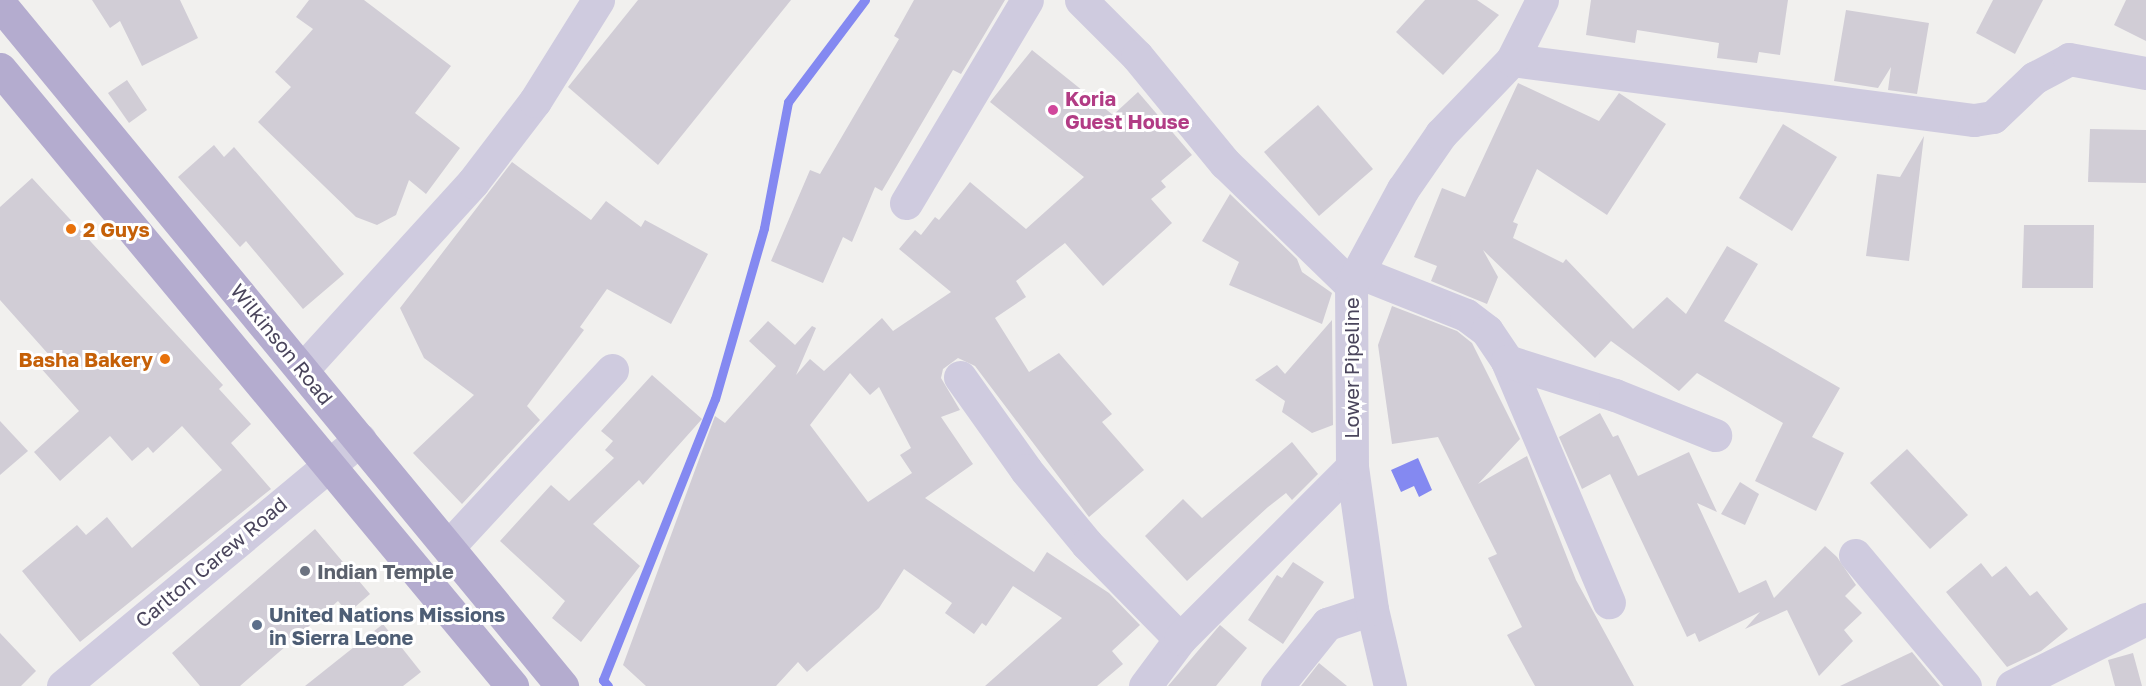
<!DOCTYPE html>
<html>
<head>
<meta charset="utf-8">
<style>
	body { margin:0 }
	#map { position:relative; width:2146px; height:686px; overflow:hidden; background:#f1f0ee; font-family:"Golos Text",sans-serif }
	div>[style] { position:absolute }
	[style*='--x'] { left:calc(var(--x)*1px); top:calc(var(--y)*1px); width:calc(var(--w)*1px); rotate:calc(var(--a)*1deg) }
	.water>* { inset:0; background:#8489f1 }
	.stream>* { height:9px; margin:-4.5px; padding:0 4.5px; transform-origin:4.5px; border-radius:4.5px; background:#8489f1 }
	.building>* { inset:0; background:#d1cdd6 }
	.minor>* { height:33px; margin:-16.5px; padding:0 16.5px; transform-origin:16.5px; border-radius:16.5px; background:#cfcbdf }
	.major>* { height:33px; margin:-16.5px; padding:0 16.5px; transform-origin:16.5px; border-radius:16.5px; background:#b4accf }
	.dots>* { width:16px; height:16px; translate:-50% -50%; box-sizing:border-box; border:3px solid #fff; border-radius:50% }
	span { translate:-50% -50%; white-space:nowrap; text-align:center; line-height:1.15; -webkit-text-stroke:6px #fff; paint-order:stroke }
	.hotel-label { font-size:20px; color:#b23c85; font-weight:700 }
	.left { translate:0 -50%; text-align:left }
	.food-label { font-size:20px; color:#c56008; font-weight:700 }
	.right { translate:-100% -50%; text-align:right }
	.street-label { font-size:20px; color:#4a455c }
	.worship-label { font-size:20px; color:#5b616d; font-weight:700 }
	.service-label { font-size:20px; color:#4e5e75; font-weight:700 }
</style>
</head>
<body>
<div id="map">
	<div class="water">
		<i style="clip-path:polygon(1418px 458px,1432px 490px,1419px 497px,1414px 486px,1401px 492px,1391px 470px)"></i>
	</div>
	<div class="stream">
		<i style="--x:608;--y:686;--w:8;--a:-130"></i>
		<i style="--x:603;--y:680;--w:302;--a:-68.3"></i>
		<i style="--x:715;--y:399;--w:178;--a:-74"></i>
		<i style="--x:764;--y:228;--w:128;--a:-79.2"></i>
		<i style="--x:788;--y:102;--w:128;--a:-53"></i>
	</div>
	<div class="building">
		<i style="clip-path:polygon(92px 0,180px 0,198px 38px,142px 66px,120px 21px,110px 28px)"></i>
		<i style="clip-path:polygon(309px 0,364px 0,451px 66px,415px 113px,460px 148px,426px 194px,409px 180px,396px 215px,377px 225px,356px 217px,258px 122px,291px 87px,275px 72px,313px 29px,296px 17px)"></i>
		<i style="clip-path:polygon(638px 0,791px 0,658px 165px,568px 87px)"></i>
		<i style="clip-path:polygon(914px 0,1005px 0,961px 74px,953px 70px,882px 191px,875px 187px,852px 242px,843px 237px,823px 283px,771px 261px,810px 170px,820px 174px,899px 39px,894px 36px)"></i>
		<i style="clip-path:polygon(1425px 0,1477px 0,1499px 15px,1443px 75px,1396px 32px)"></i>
		<i style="clip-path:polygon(1591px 0,1788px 0,1780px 55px,1759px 52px,1757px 63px,1717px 58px,1719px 43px,1637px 30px,1635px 43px,1586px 35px)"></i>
		<i style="clip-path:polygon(1993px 0,2043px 0,2015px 54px,1976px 33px)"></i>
		<i style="clip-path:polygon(2126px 0,2146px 0,2146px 41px,2114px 25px)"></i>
		<i style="clip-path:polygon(1846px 10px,1929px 23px,1917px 94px,1888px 90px,1891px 67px,1878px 88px,1834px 81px)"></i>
		<i style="clip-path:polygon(evenodd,1032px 50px,1113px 115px,1138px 92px,1192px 155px,1161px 181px,1166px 187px,1151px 199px,1172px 223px,1103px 286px,1065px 243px,1016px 281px,1026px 297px,995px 318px,1029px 372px,1059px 353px,1112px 414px,1102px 422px,1144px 470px,1089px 517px,975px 366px,958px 358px,943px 369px,941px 378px,960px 410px,941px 417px,973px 464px,925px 498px,1034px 572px,1047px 552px,1109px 593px,1140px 625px,1112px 651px,1123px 664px,1097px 686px,985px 686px,1062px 618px,1013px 586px,986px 626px,982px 623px,974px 634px,945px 613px,952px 603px,904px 569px,879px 608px,807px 672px,798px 662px,776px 686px,646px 686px,623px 665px,715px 416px,725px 423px,776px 366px,749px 341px,768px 321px,795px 345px,812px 326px,816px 328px,796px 375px,810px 359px,824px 371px,882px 318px,893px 331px,951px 292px,899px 249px,915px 230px,921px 235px,935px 217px,939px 220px,970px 182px,1026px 229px,1084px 177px,990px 102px,1032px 50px,850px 373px,870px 395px,879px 387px,911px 448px,900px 455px,912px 473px,868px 502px,810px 425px,850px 373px)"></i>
		<i style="clip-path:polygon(127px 80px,147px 110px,129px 123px,108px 93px)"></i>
		<i style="clip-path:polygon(1518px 83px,1599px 121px,1619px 93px,1666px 124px,1607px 215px,1537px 169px,1513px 222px,1518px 224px,1513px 238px,1563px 263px,1566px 259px,1633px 329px,1667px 297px,1686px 314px,1727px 246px,1758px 264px,1724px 321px,1840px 388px,1812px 437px,1844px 453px,1816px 511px,1755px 481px,1783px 423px,1697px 373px,1679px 391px,1611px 341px,1595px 358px,1483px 250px,1498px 277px,1487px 304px,1431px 281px,1437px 266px,1414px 257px,1442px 188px,1465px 197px)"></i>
		<i style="clip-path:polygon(1318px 105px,1373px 169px,1319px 216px,1264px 152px)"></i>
		<i style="clip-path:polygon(1783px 124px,1837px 157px,1792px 231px,1739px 198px)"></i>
		<i style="clip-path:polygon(2090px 129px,2146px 130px,2146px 183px,2088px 182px)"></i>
		<i style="clip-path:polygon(1924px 136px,1909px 261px,1866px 256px,1877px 174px,1900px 177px)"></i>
		<i style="clip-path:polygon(214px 145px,224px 157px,234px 147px,344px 274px,303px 309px,246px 241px,240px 247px,178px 177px)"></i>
		<i style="clip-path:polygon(512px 162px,591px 220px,606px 201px,641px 227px,645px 220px,708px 254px,671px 324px,607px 289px,580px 327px,584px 330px,527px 406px,540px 420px,462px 504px,413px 453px,474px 395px,424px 358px,400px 308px)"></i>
		<i style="clip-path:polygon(32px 178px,223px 385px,219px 389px,251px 424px,231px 443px,271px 489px,80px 642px,22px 571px,77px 525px,86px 535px,107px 517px,132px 548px,222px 470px,182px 426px,153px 453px,148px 447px,132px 461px,110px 436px,60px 481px,34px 452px,79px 411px,39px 366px,50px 356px,0 300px,0 207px)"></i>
		<i style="clip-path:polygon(1230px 194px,1297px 259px,1302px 272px,1332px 293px,1322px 324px,1229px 285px,1239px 262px,1202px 241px)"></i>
		<i style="clip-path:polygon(2024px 225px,2094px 225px,2093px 288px,2022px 288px)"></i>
		<i style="clip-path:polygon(1392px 306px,1457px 331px,1472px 343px,1520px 439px,1478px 484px,1527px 456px,1576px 580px,1634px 686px,1535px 686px,1507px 635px,1522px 627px,1488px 558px,1497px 554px,1438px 437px,1392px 444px,1378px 345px)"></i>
		<i style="clip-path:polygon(1332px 320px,1333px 425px,1312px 433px,1282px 412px,1285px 401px,1255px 380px,1277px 365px,1285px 374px)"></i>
		<i style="clip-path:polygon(652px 375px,702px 419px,643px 485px,639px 480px,593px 524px,640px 566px,581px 642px,552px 618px,565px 601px,500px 541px,551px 485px,569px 501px,614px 458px,605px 450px,613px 441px,601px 431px)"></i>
		<i style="clip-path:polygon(1600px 413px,1613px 437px,1618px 435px,1638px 476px,1689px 452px,1717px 512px,1697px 503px,1739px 593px,1766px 580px,1774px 598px,1825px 546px,1837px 557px,1856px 585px,1845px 596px,1862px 613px,1844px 630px,1853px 641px,1819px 676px,1787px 610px,1745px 629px,1760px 612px,1699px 642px,1695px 633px,1687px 637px,1610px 474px,1582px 489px,1559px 437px)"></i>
		<i style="clip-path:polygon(0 421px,28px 451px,0 475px)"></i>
		<i style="clip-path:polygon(1292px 442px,1318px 474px,1292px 500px,1286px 493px,1268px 507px,1187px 581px,1145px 536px,1183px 499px,1202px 518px)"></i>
		<i style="clip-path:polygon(1907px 449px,1968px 515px,1930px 549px,1870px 483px)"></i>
		<i style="clip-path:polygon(1740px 482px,1759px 494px,1745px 525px,1721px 514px)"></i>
		<i style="clip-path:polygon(315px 529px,370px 594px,348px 613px,338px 601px,240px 686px,200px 686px,172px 653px)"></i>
		<i style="clip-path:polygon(1293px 562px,1324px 582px,1283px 644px,1248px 620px,1277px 575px,1282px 578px)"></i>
		<i style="clip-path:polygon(1981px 563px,1992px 577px,2006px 566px,2030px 596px,2037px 591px,2068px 629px,2041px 651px,2007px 667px,1946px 592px)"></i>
		<i style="clip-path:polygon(383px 624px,421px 672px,403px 686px,305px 686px)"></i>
		<i style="clip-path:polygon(1220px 625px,1247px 648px,1216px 686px,1168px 686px)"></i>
		<i style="clip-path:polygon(0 633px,36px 671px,21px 686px,0 686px)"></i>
		<i style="clip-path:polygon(1912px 652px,1940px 686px,1840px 686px)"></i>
		<i style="clip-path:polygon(2133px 653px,2142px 686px,2115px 686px,2108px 660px)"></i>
		<i style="clip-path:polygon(1319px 663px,1347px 686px,1301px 686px)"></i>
	</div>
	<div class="minor">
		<i style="--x:1081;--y:0;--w:79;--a:45"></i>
		<i style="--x:1137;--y:56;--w:139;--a:50.6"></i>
		<i style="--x:1225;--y:163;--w:175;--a:44.1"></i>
		<i style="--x:1512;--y:60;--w:466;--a:7.4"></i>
		<i style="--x:1974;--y:120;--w:19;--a:-9"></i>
		<i style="--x:1993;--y:117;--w:57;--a:-43.6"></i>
		<i style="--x:2034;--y:78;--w:40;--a:-28"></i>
		<i style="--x:2069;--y:59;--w:78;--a:10.3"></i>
		<i style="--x:906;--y:203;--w:236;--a:-59.2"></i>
		<i style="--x:1358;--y:272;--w:116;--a:21.7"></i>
		<i style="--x:1466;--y:315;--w:26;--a:37"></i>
		<i style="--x:1487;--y:331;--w:36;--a:56"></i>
		<i style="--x:1507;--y:361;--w:262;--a:67.1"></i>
		<i style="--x:1507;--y:361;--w:113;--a:17.5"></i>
		<i style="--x:1615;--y:395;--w:108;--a:21.8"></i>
		<i style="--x:302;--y:370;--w:254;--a:-47.7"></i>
		<i style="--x:473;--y:182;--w:102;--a:-52.6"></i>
		<i style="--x:535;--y:101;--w:119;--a:-58"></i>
		<i style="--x:960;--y:377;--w:114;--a:54.6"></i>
		<i style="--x:1026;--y:470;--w:96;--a:50.5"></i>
		<i style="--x:1087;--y:544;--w:133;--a:45.6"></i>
		<i style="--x:449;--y:546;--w:240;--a:-47.2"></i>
		<i style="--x:1855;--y:555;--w:171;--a:50"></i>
		<i style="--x:63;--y:686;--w:386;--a:-39.7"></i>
		<i style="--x:1145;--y:686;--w:59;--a:-53.3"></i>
		<i style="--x:1180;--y:639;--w:243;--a:-45"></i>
		<i style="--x:1277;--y:686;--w:80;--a:-51.1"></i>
		<i style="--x:1327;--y:624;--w:47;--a:-18.4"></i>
		<i style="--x:1390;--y:686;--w:79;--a:-103.2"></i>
		<i style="--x:1372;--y:609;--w:143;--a:-98"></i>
		<i style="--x:1352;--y:467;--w:182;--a:-90.3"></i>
		<i style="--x:1351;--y:285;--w:109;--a:-61.6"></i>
		<i style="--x:1403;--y:189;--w:67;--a:-55.4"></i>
		<i style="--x:1441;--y:134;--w:103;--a:-46.2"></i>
		<i style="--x:1512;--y:60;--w:67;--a:-63.4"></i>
		<i style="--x:2012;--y:686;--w:150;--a:-26.6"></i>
	</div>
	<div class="major">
		<i style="--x:0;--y:4;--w:884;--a:50.51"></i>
		<i style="--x:0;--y:69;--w:802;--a:50.31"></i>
	</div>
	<div class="dots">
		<i style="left:1053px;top:110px;background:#d1479c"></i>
		<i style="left:71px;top:229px;background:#e8710a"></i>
		<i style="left:165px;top:359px;background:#e8710a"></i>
		<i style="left:305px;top:571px;background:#6b7280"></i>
		<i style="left:257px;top:625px;background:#5c6f8a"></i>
	</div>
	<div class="hotel-label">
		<span class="left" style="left:1065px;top:110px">Koria<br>Guest House</span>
	</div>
	<div class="food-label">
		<span class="left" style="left:83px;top:229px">2 Guys</span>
		<span class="right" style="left:153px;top:359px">Basha Bakery</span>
	</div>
	<div class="street-label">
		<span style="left:282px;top:344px;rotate:51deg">Wilkinson Road</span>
		<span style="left:1351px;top:368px;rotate:-90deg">Lower Pipeline</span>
		<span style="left:211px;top:562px;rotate:-40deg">Carlton Carew Road</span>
	</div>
	<div class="worship-label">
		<span class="left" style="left:317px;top:571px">Indian Temple</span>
	</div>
	<div class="service-label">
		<span class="left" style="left:269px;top:626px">United Nations Missions<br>in Sierra Leone</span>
	</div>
</div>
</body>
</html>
